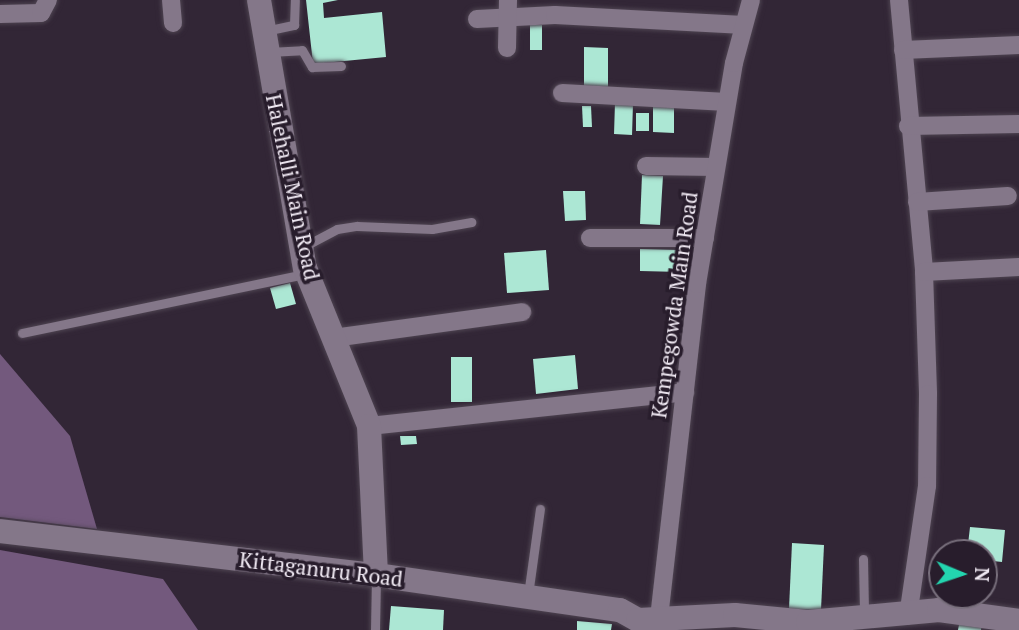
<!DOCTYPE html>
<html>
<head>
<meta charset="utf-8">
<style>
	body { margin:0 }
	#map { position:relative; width:1019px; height:630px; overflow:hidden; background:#322636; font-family:"PT Serif",serif }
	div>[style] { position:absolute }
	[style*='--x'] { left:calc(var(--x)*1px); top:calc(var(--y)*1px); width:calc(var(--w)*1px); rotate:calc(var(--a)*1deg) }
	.water>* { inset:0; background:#73597d }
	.building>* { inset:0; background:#ace7d4 }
	.roads { filter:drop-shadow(0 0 2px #4e4451) drop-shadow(0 0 2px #4e4451) }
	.lane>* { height:9px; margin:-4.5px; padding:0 4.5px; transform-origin:4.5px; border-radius:4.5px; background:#847789 }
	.street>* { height:18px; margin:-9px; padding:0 9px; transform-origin:9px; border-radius:9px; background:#847789 }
	.secondary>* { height:24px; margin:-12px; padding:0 12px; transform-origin:12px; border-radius:12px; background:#847789 }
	span { translate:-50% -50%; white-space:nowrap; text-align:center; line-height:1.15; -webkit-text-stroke:7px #281d2c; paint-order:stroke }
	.street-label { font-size:21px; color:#f1eaf4 }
	.north { position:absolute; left:928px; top:539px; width:70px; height:70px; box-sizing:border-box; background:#281d2c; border:2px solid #786f7c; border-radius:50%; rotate:92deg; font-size:19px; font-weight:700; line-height:28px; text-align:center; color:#f1eaf4 }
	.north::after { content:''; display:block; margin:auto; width:24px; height:32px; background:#23d5af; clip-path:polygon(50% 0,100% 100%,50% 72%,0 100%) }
</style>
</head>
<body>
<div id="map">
	<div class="water">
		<i style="clip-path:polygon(0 354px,70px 436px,97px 529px,0 517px)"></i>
		<i style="clip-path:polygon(0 550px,163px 579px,198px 630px,0 630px)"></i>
	</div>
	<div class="building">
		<i style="clip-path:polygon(306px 0,338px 0,323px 3px,324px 18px,382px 12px,386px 57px,313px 64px)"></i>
		<i style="clip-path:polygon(530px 25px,542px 25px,542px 50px,530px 50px)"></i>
		<i style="clip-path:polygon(584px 47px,608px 48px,608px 87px,584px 86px)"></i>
		<i style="clip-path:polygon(615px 102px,633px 103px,632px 135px,614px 134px)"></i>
		<i style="clip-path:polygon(653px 102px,674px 103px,674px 133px,653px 132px)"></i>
		<i style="clip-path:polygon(582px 106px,591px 106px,592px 127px,583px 127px)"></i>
		<i style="clip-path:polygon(636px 113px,649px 113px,649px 131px,636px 131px)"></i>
		<i style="clip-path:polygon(642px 175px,663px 176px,660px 225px,640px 224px)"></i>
		<i style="clip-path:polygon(563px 191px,585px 191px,586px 220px,565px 221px)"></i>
		<i style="clip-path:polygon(640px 249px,681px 250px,681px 272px,640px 271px)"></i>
		<i style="clip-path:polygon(546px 250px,549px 290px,507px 293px,504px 253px)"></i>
		<i style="clip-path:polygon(290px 283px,296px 304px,276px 309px,270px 288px)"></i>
		<i style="clip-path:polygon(575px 355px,578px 389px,536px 394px,533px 359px)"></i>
		<i style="clip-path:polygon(451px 357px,472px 357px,472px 402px,451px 402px)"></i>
		<i style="clip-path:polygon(400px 436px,416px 436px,417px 444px,401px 445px)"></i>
		<i style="clip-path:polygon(970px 527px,1005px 530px,1002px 562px,984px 560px,984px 553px,967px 553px)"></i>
		<i style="clip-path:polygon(792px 543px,824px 545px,821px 610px,789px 609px)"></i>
		<i style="clip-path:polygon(391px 606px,444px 610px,443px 630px,389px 630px)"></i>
		<i style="clip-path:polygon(961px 614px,983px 616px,981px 630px,958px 630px)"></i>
		<i style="clip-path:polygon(577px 621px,612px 624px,611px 630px,577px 630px)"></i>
	</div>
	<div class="roads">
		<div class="lane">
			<i style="--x:265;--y:31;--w:30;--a:-12"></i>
			<i style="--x:294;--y:25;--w:25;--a:-88"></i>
			<i style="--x:269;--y:52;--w:33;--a:-3"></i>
			<i style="--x:302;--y:50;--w:20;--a:60"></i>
			<i style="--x:312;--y:67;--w:29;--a:-2"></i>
			<i style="--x:303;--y:247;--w:38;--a:-28"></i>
			<i style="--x:337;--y:229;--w:20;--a:-9"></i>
			<i style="--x:357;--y:226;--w:75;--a:2.3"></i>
			<i style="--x:432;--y:229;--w:40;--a:-10"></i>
			<i style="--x:22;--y:333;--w:289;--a:-11.8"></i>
			<i style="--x:863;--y:559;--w:54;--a:88.9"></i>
			<i style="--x:528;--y:595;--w:87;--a:-82.1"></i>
			<i style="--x:375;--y:630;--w:53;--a:-88.9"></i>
		</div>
		<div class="street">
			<i style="--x:171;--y:0;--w:23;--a:85"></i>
			<i style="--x:899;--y:0;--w:273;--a:84.7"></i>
			<i style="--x:924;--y:272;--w:122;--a:88.1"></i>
			<i style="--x:928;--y:394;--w:92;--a:90.6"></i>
			<i style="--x:927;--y:486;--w:131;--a:98.3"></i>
			<i style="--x:0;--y:14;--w:41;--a:-1.4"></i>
			<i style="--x:41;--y:13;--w:15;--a:-62"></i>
			<i style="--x:477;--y:19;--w:78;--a:-2.9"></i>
			<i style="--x:555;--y:15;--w:189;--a:3"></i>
			<i style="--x:507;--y:48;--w:48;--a:-88.8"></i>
			<i style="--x:903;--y:50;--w:116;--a:-2.5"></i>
			<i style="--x:562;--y:93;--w:165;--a:3.1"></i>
			<i style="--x:908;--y:126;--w:111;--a:-1"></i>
			<i style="--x:646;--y:166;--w:70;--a:0.8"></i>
			<i style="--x:917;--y:202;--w:91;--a:-3.8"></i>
			<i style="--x:590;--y:238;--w:115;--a:0"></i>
			<i style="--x:924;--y:272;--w:95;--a:-3"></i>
			<i style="--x:333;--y:338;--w:191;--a:-7.8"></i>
			<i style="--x:369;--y:426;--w:318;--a:-6.1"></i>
			<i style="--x:659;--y:618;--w:336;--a:-83.5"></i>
			<i style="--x:697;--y:284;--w:224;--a:-80.5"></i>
			<i style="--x:734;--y:63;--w:65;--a:-74.9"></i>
		</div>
		<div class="secondary">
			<i style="--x:259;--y:0;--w:272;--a:80.3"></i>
			<i style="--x:305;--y:268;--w:170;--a:67.9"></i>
			<i style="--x:369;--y:426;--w:149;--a:87.3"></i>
			<i style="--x:0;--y:531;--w:379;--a:6.7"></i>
			<i style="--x:376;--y:575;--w:246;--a:8.2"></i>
			<i style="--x:620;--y:610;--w:21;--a:29"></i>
			<i style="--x:638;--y:620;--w:97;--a:-3"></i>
			<i style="--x:735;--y:615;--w:73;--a:5.5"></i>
			<i style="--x:808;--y:622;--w:132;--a:-5.2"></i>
			<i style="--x:939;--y:610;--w:81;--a:7.8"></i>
		</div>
	</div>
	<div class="street-label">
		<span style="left:293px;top:187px;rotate:78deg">Halehalli Main Road</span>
		<span style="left:674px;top:305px;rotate:-82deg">Kempegowda Main Road</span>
		<span style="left:321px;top:569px;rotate:7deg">Kittaganuru Road</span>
	</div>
	<div class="north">N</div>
</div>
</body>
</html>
